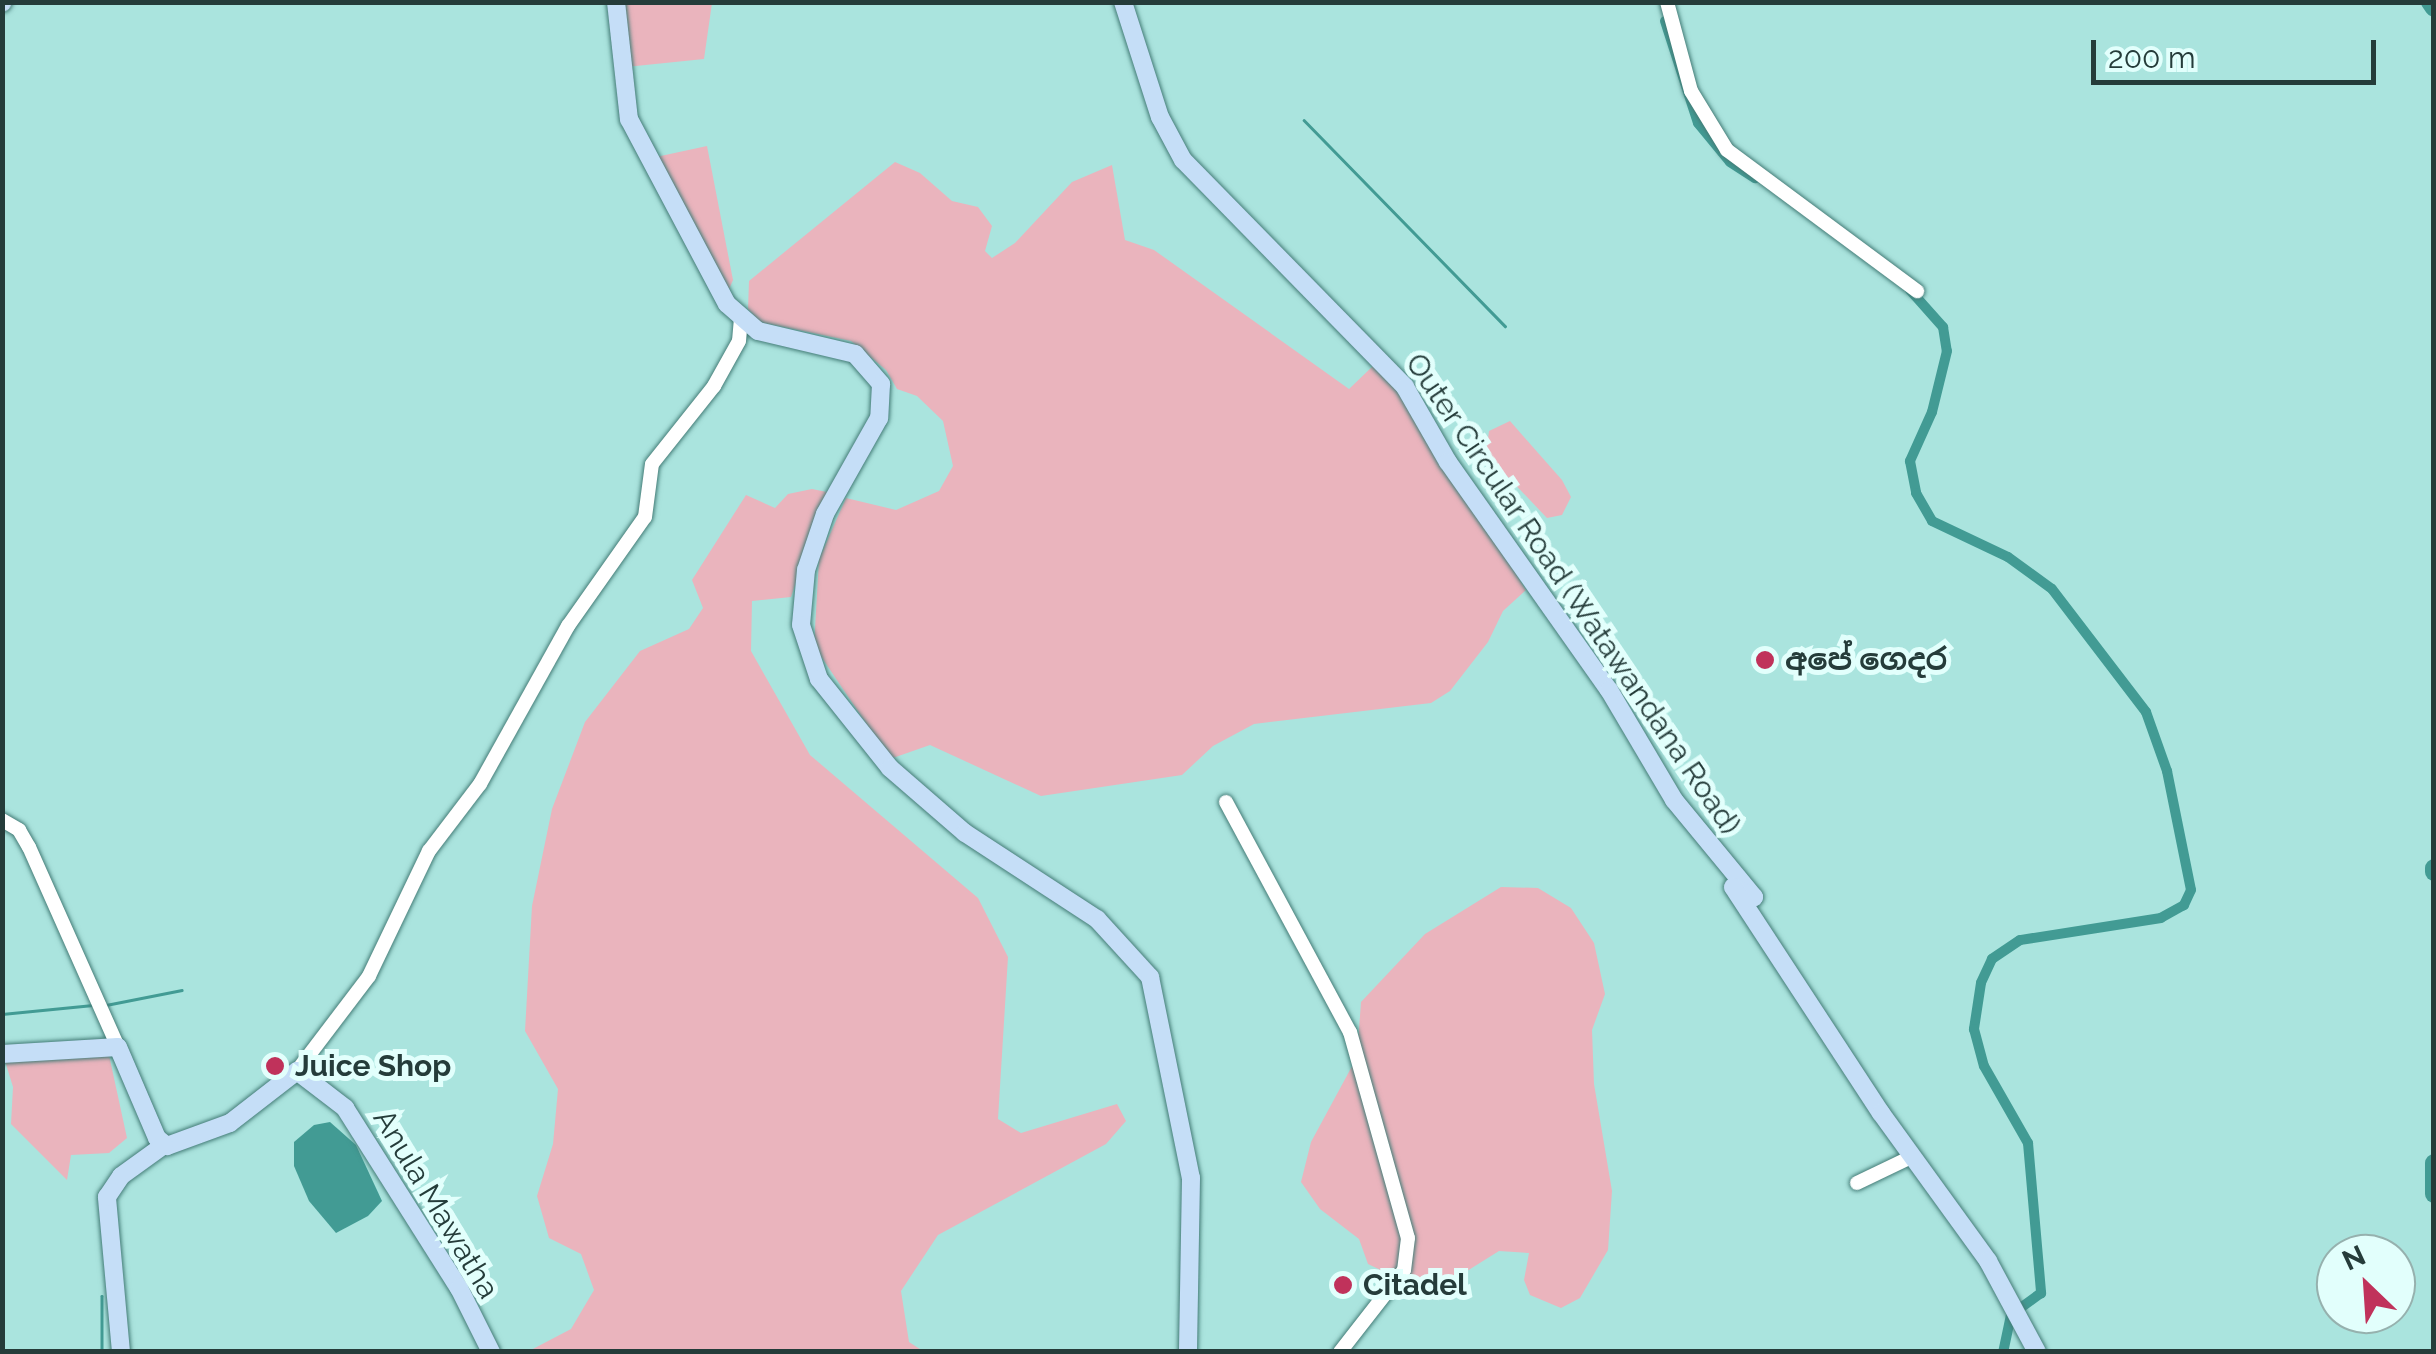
<!DOCTYPE html>
<html>
<head>
<meta charset="utf-8">
<style>
	body { margin:0 }
	#map { position:relative; width:2436px; height:1354px; overflow:hidden; background:#aae4de; font-family:Raleway,"Noto Sans Sinhala",sans-serif }
	div>[style] { position:absolute }
	[style*='--x'] { left:calc(var(--x)*1px); top:calc(var(--y)*1px); width:calc(var(--w)*1px); rotate:calc(var(--a)*1deg) }
	.green>* { inset:0; background:#eab4bd }
	.water>* { inset:0; background:#429b94 }
	.stream>* { height:2.5px; margin:-1.25px; padding:0 1.25px; transform-origin:1.25px; border-radius:1.25px; background:#429b94 }
	.canal>* { height:10px; margin:-5px; padding:0 5px; transform-origin:5px; border-radius:5px; background:#429b94 }
	.river>* { height:18px; margin:-9px; padding:0 9px; transform-origin:9px; border-radius:9px; background:#429b94 }
	.roads { filter:drop-shadow(0 0 2px #447c77) drop-shadow(0 0 2px #447c77) }
	.minor>* { height:14px; margin:-7px; padding:0 7px; transform-origin:7px; border-radius:7px; background:#fff }
	.major>* { height:18px; margin:-9px; padding:0 9px; transform-origin:9px; border-radius:9px; background:#c5def7 }
	.dots>* { width:28px; height:28px; translate:-50% -50%; box-sizing:border-box; border:5px solid #e2fffc; border-radius:50% }
	span { translate:-50% -50%; white-space:nowrap; text-align:center; line-height:1.15; -webkit-text-stroke:10px #e2fffc; paint-order:stroke }
	.street-label { font-size:30px; color:#253c3a }
	.poi-label { font-size:30px; color:#253c3a; font-weight:700 }
	.left { translate:0 -50%; text-align:left }
	.frame { position:absolute; inset:0; border:5px solid #253c3a; pointer-events:none }
	.north { position:absolute; left:2316px; top:1234px; width:100px; height:100px; box-sizing:border-box; background:#e2fffc; border:2px solid #96b1ae; border-radius:50%; rotate:335deg; font-size:28px; font-weight:700; line-height:40px; text-align:center; color:#253c3a }
	.north::after { content:''; display:block; margin:auto; width:35px; height:45px; background:#c0325b; clip-path:polygon(50% 0,100% 100%,50% 72%,0 100%) }
	.scale { position:absolute; left:2091px; top:40px; width:285px; height:45px; box-sizing:border-box; border:5px solid #253c3a; border-top:0; padding-left:12px; font-size:30px; line-height:35px; white-space:nowrap; color:#253c3a; -webkit-text-stroke:8px #e2fffc; paint-order:stroke }
</style>
</head>
<body>
<div id="map">
	<div class="green">
		<i style="clip-path:polygon(622px 3px,712px 3px,704px 59px,626px 67px)"></i>
		<i style="clip-path:polygon(707px 146px,733px 280px,727px 294px,656px 157px)"></i>
		<i style="clip-path:polygon(895px 162px,920px 173px,952px 201px,978px 207px,992px 226px,985px 251px,992px 258px,1015px 243px,1072px 182px,1112px 165px,1125px 240px,1154px 250px,1349px 389px,1374px 365px,1393px 379px,1526px 590px,1503px 611px,1488px 642px,1450px 691px,1431px 703px,1254px 724px,1213px 746px,1182px 775px,1041px 796px,930px 745px,890px 759px,814px 646px,819px 559px,846px 498px,896px 510px,939px 491px,953px 466px,943px 421px,917px 396px,897px 389px,886px 370px,851px 341px,760px 322px,748px 309px,749px 281px)"></i>
		<i style="clip-path:polygon(1510px 421px,1562px 480px,1571px 497px,1562px 515px,1547px 518px,1486px 454px,1489px 431px)"></i>
		<i style="clip-path:polygon(812px 489px,827px 492px,791px 597px,752px 601px,751px 651px,810px 755px,978px 898px,1008px 957px,998px 1119px,1021px 1133px,1117px 1104px,1126px 1121px,1106px 1144px,938px 1235px,901px 1291px,909px 1342px,923px 1351px,529px 1351px,571px 1329px,594px 1290px,581px 1254px,549px 1238px,537px 1196px,553px 1144px,558px 1089px,525px 1031px,532px 906px,552px 809px,585px 722px,640px 651px,689px 629px,703px 608px,692px 580px,746px 495px,775px 508px,788px 494px)"></i>
		<i style="clip-path:polygon(1501px 887px,1538px 888px,1571px 908px,1594px 943px,1605px 994px,1592px 1030px,1594px 1084px,1612px 1191px,1608px 1250px,1580px 1298px,1561px 1308px,1530px 1295px,1524px 1280px,1529px 1253px,1499px 1251px,1459px 1276px,1410px 1284px,1368px 1264px,1359px 1239px,1320px 1209px,1301px 1182px,1311px 1142px,1357px 1057px,1361px 1002px,1425px 934px)"></i>
		<i style="clip-path:polygon(109px 1055px,127px 1138px,109px 1153px,71px 1155px,67px 1180px,11px 1124px,13px 1087px,5px 1061px)"></i>
	</div>
	<div class="water">
		<i style="clip-path:polygon(330px 1122px,356px 1145px,382px 1201px,368px 1216px,336px 1233px,309px 1201px,294px 1166px,294px 1142px,314px 1125px)"></i>
	</div>
	<div class="stream">
		<i style="--x:1304;--y:120;--w:288;--a:45.7"></i>
		<i style="--x:106;--y:1005;--w:77;--a:-11.2"></i>
		<i style="--x:2;--y:1014;--w:91;--a:-5.6"></i>
		<i style="--x:102;--y:1296;--w:56;--a:90"></i>
	</div>
	<div class="canal">
		<i style="--x:1665;--y:21;--w:107;--a:72.1"></i>
		<i style="--x:1698;--y:123;--w:50;--a:50.6"></i>
		<i style="--x:1730;--y:162;--w:30;--a:33"></i>
		<i style="--x:1910;--y:290;--w:50;--a:48.3"></i>
		<i style="--x:1943;--y:327;--w:24;--a:81"></i>
		<i style="--x:1947;--y:351;--w:63;--a:103.8"></i>
		<i style="--x:1932;--y:412;--w:54;--a:114.2"></i>
		<i style="--x:1910;--y:461;--w:33;--a:79"></i>
		<i style="--x:1916;--y:493;--w:32;--a:60"></i>
		<i style="--x:1932;--y:521;--w:84;--a:25.3"></i>
		<i style="--x:2008;--y:557;--w:54;--a:36"></i>
		<i style="--x:2052;--y:589;--w:155;--a:52.6"></i>
		<i style="--x:2146;--y:712;--w:63;--a:70.4"></i>
		<i style="--x:2167;--y:771;--w:121;--a:78.6"></i>
		<i style="--x:2191;--y:890;--w:17;--a:115"></i>
		<i style="--x:2184;--y:905;--w:26;--a:151"></i>
		<i style="--x:2161;--y:918;--w:143;--a:171.1"></i>
		<i style="--x:2020;--y:940;--w:34;--a:146"></i>
		<i style="--x:1992;--y:959;--w:26;--a:115"></i>
		<i style="--x:1981;--y:983;--w:47;--a:98.7"></i>
		<i style="--x:1974;--y:1029;--w:38;--a:75"></i>
		<i style="--x:1984;--y:1066;--w:89;--a:60.3"></i>
		<i style="--x:2028;--y:1143;--w:151;--a:85"></i>
		<i style="--x:2041;--y:1293;--w:37;--a:144"></i>
		<i style="--x:2011;--y:1315;--w:38;--a:102"></i>
	</div>
	<div class="river">
		<i style="--x:2430;--y:2;--w:7;--a:56"></i>
		<i style="--x:2434;--y:868;--w:4;--a:90"></i>
		<i style="--x:2434;--y:1163;--w:31;--a:90"></i>
	</div>
	<div class="roads">
		<div class="minor">
			<i style="--x:1667;--y:2;--w:92;--a:74.9"></i>
			<i style="--x:1691;--y:91;--w:69;--a:58.6"></i>
			<i style="--x:1727;--y:150;--w:237;--a:36.6"></i>
			<i style="--x:1226;--y:802;--w:261;--a:61.7"></i>
			<i style="--x:1350;--y:1032;--w:214;--a:74.3"></i>
			<i style="--x:1408;--y:1238;--w:32;--a:97"></i>
			<i style="--x:1404;--y:1270;--w:104;--a:128"></i>
			<i style="--x:2;--y:820;--w:20;--a:30"></i>
			<i style="--x:19;--y:830;--w:20;--a:60"></i>
			<i style="--x:29;--y:847;--w:219;--a:66"></i>
			<i style="--x:297;--y:1071;--w:119;--a:-52.8"></i>
			<i style="--x:369;--y:976;--w:139;--a:-64.4"></i>
			<i style="--x:429;--y:851;--w:84;--a:-52.7"></i>
			<i style="--x:480;--y:784;--w:181;--a:-60.9"></i>
			<i style="--x:568;--y:626;--w:133;--a:-54.8"></i>
			<i style="--x:645;--y:517;--w:53;--a:-82.5"></i>
			<i style="--x:652;--y:464;--w:100;--a:-51.5"></i>
			<i style="--x:714;--y:386;--w:51;--a:-60.9"></i>
			<i style="--x:739;--y:341;--w:21;--a:-85"></i>
			<i style="--x:1857;--y:1183;--w:60;--a:-25.7"></i>
		</div>
		<div class="major">
			<i style="--x:616;--y:2;--w:118;--a:83.7"></i>
			<i style="--x:629;--y:119;--w:209;--a:62.1"></i>
			<i style="--x:727;--y:304;--w:41;--a:41.1"></i>
			<i style="--x:758;--y:331;--w:100;--a:13.3"></i>
			<i style="--x:855;--y:354;--w:40;--a:49"></i>
			<i style="--x:881;--y:384;--w:34;--a:93"></i>
			<i style="--x:879;--y:418;--w:110;--a:119.4"></i>
			<i style="--x:825;--y:514;--w:59;--a:108.7"></i>
			<i style="--x:806;--y:570;--w:55;--a:95.2"></i>
			<i style="--x:801;--y:625;--w:57;--a:71.6"></i>
			<i style="--x:819;--y:679;--w:114;--a:51.4"></i>
			<i style="--x:890;--y:768;--w:99;--a:40.9"></i>
			<i style="--x:965;--y:833;--w:158;--a:33.1"></i>
			<i style="--x:1097;--y:919;--w:79;--a:47.6"></i>
			<i style="--x:1150;--y:977;--w:205;--a:78.5"></i>
			<i style="--x:1191;--y:1178;--w:174;--a:91"></i>
			<i style="--x:1123;--y:2;--w:121;--a:72.2"></i>
			<i style="--x:1160;--y:117;--w:49;--a:61.9"></i>
			<i style="--x:1183;--y:160;--w:318;--a:45.6"></i>
			<i style="--x:1405;--y:387;--w:86;--a:60.2"></i>
			<i style="--x:1448;--y:462;--w:279;--a:54.8"></i>
			<i style="--x:1609;--y:690;--w:128;--a:59.4"></i>
			<i style="--x:1674;--y:800;--w:126;--a:50.5"></i>
			<i style="--x:1754;--y:897;--w:23;--a:-155"></i>
			<i style="--x:1733;--y:887;--w:270;--a:56.8"></i>
			<i style="--x:1881;--y:1113;--w:183;--a:54.1"></i>
			<i style="--x:1988;--y:1261;--w:103;--a:61.7"></i>
			<i style="--x:2;--y:3;--w:1;--a:-45"></i>
			<i style="--x:2;--y:1054;--w:116;--a:-3.5"></i>
			<i style="--x:118;--y:1047;--w:99;--a:66.8"></i>
			<i style="--x:157;--y:1138;--w:13;--a:39"></i>
			<i style="--x:167;--y:1146;--w:67;--a:-20.1"></i>
			<i style="--x:230;--y:1123;--w:85;--a:-37.8"></i>
			<i style="--x:297;--y:1071;--w:61;--a:37.6"></i>
			<i style="--x:345;--y:1108;--w:213;--a:57.7"></i>
			<i style="--x:459;--y:1288;--w:72;--a:63.4"></i>
			<i style="--x:121;--y:1352;--w:156;--a:-95.2"></i>
			<i style="--x:107;--y:1197;--w:25;--a:-56"></i>
			<i style="--x:121;--y:1176;--w:53;--a:-35.8"></i>
		</div>
	</div>
	<div class="dots">
		<i style="left:1765px;top:660px;background:#c0325b"></i>
		<i style="left:275px;top:1066px;background:#c0325b"></i>
		<i style="left:1343px;top:1285px;background:#c0325b"></i>
	</div>
	<div class="street-label">
		<span style="left:1573px;top:594px;rotate:56deg">Outer Circular Road (Watawandana Road)</span>
		<span style="left:436px;top:1204px;rotate:59deg">Anula Mawatha</span>
	</div>
	<div class="poi-label">
		<span class="left" style="left:1785px;top:660px">අපේ ගෙදර</span>
		<span class="left" style="left:295px;top:1066px">Juice Shop</span>
		<span class="left" style="left:1363px;top:1285px">Citadel</span>
	</div>
	<div class="frame"></div>
	<div class="north">N</div>
	<div class="scale">200 m</div>
</div>
</body>
</html>
